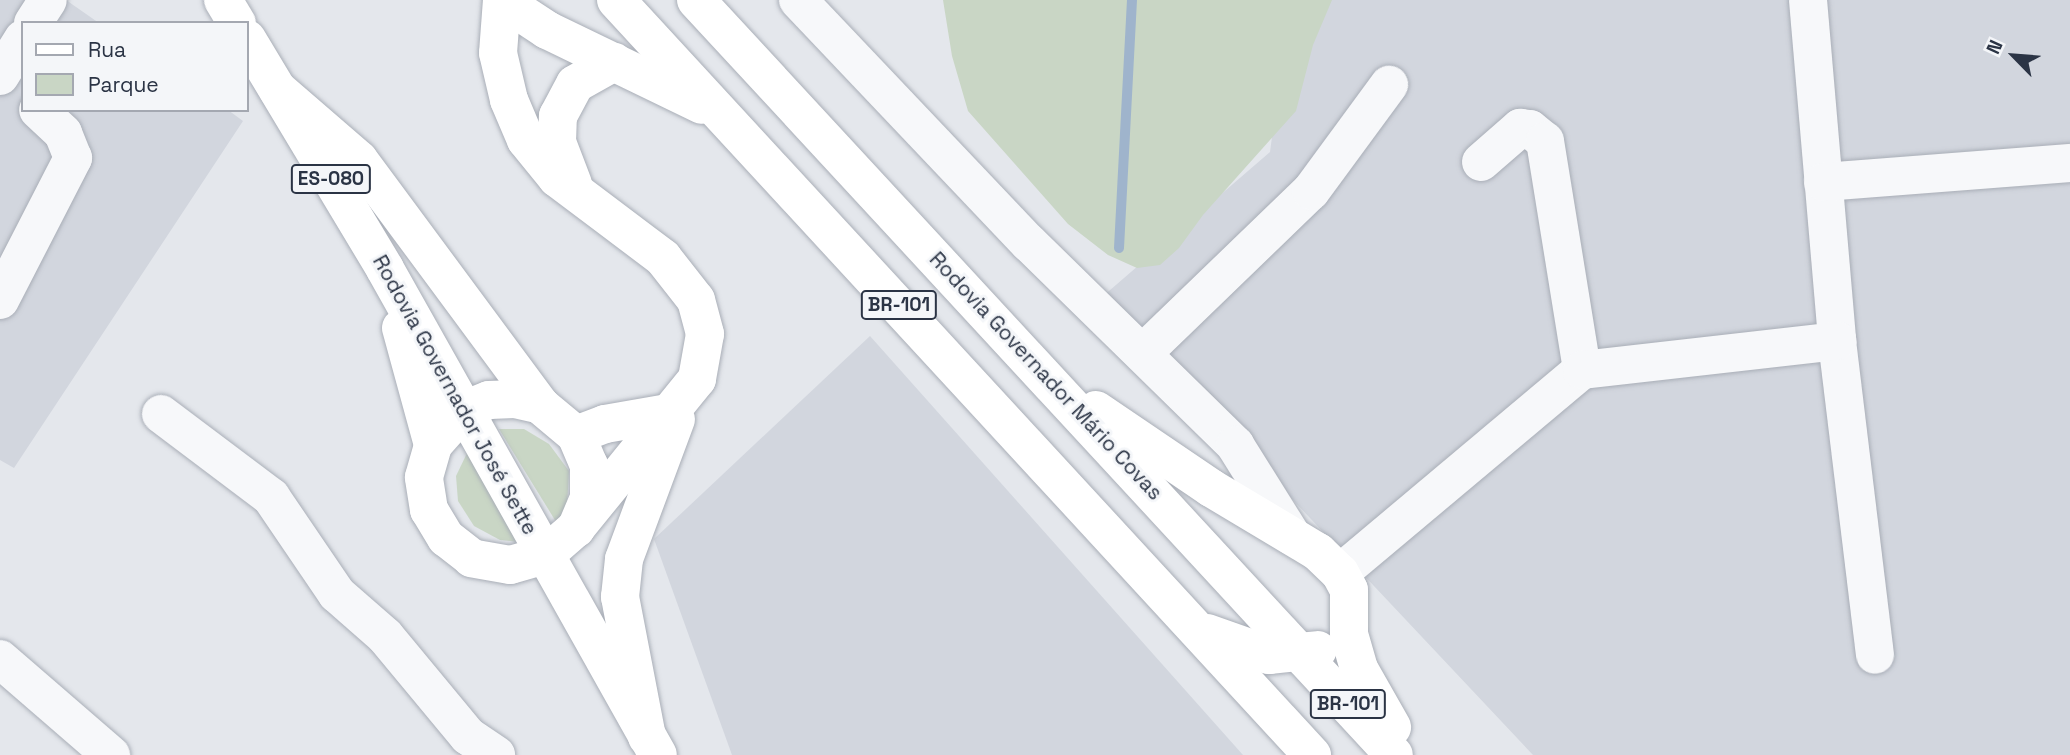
<!DOCTYPE html>
<html>
<head>
<meta charset="utf-8">
<style>
	body { margin:0 }
	#map { position:relative; width:2070px; height:755px; overflow:hidden; background:#e4e7ec; font-family:"Space Grotesk",sans-serif }
	div>[style] { position:absolute }
	[style*='--x'] { left:calc(var(--x)*1px); top:calc(var(--y)*1px); width:calc(var(--w)*1px); rotate:calc(var(--a)*1deg) }
	.built>* { inset:0; background:#d2d6de }
	.green>* { inset:0; background:#c9d6c5 }
	.stream>* { height:10px; margin:-5px; padding:0 5px; transform-origin:5px; border-radius:5px; background:#9fb4cc }
	.roads { filter:drop-shadow(0 0 2px #a9aeb7) drop-shadow(0 0 2px #a9aeb7) }
	.minor>* { height:38px; margin:-19px; padding:0 19px; transform-origin:19px; border-radius:19px; background:#f7f8fa }
	.major>* { height:38px; margin:-19px; padding:0 19px; transform-origin:19px; border-radius:19px; background:#fff }
	.highway>* { height:38px; margin:-19px; padding:0 19px; transform-origin:19px; border-radius:19px; background:#fff }
	span { translate:-50% -50%; white-space:nowrap; text-align:center; line-height:1.15; -webkit-text-stroke:6px #f4f6f9; paint-order:stroke }
	.shield-label span { padding:2px 5px; background:#f4f6f9; border:2px solid; border-radius:5px; -webkit-text-stroke-width:0 }
	.shield-label { font-size:19px; color:#2b3445; font-weight:700 }
	.street-label { font-size:21px; color:#2b3445 }
	.legend { position:absolute; left:21px; top:21px; width:228px; height:91px; box-sizing:border-box; background:#f4f6f9; border:2px solid #a4a8b1; margin:0; padding:9px 12px; list-style:none; font-size:21px; color:#2b3445 }
	.legend li { display:flex; align-items:center; gap:14px; height:35px }
	.legend b { width:35px; border:2px solid #a4a8b1 }
	.north { position:absolute; left:1979px; top:21px; width:70px; height:70px; -webkit-text-stroke:5px #f4f6f9; paint-order:stroke; rotate:295deg; font-size:19px; font-weight:700; line-height:28px; text-align:center; color:#2b3445 }
	.north::after { content:''; display:block; margin:auto; width:24px; height:32px; background:#2b3445; clip-path:polygon(50% 0,100% 100%,50% 72%,0 100%) }
</style>
</head>
<body>
<div id="map">
	<div class="built">
		<i style="clip-path:polygon(0 0,66px 0,99px 23px,23px 23px,23px 110px,228px 110px,243px 121px,14px 468px,0 460px)"></i>
		<i style="clip-path:polygon(1290px 0,2070px 0,2070px 755px,1533px 755px,1102px 297px,1270px 152px)"></i>
		<i style="clip-path:polygon(870px 336px,1243px 755px,732px 755px,654px 539px)"></i>
	</div>
	<div class="green">
		<i style="clip-path:polygon(943px 0,1332px 0,1313px 45px,1296px 111px,1203px 215px,1179px 248px,1160px 265px,1137px 268px,1108px 255px,1068px 224px,968px 111px,952px 56px)"></i>
		<i style="clip-path:polygon(499px 429px,524px 429px,549px 444px,569px 471px,567px 506px,558px 525px)"></i>
		<i style="clip-path:polygon(469px 449px,528px 543px,500px 540px,474px 526px,458px 501px,456px 476px)"></i>
	</div>
	<div class="stream">
		<i style="--x:1119;--y:248;--w:248;--a:-87"></i>
	</div>
	<div class="roads">
		<div class="minor">
			<i style="--x:798;--y:0;--w:335;--a:46.5"></i>
			<i style="--x:1029;--y:243;--w:289;--a:44.4"></i>
			<i style="--x:1235;--y:445;--w:107;--a:57.9"></i>
			<i style="--x:1808;--y:0;--w:342;--a:85.1"></i>
			<i style="--x:1837;--y:341;--w:316;--a:83.1"></i>
			<i style="--x:33;--y:23;--w:27;--a:-57"></i>
			<i style="--x:0;--y:76;--w:44;--a:-58.1"></i>
			<i style="--x:1481;--y:162;--w:52;--a:-41.1"></i>
			<i style="--x:1520;--y:128;--w:10;--a:6"></i>
			<i style="--x:1530;--y:129;--w:19;--a:39"></i>
			<i style="--x:1545;--y:141;--w:232;--a:80.8"></i>
			<i style="--x:1823;--y:182;--w:248;--a:-4.4"></i>
			<i style="--x:0;--y:300;--w:160;--a:-62.8"></i>
			<i style="--x:73;--y:158;--w:27;--a:-112"></i>
			<i style="--x:63;--y:133;--w:34;--a:-137"></i>
			<i style="--x:1143;--y:353;--w:233;--a:-44"></i>
			<i style="--x:1311;--y:191;--w:132;--a:-53.7"></i>
			<i style="--x:161;--y:414;--w:138;--a:37"></i>
			<i style="--x:271;--y:497;--w:117;--a:55.8"></i>
			<i style="--x:337;--y:594;--w:64;--a:41.2"></i>
			<i style="--x:385;--y:636;--w:130;--a:50.3"></i>
			<i style="--x:468;--y:736;--w:34;--a:34"></i>
			<i style="--x:1340;--y:573;--w:316;--a:-40"></i>
			<i style="--x:1582;--y:370;--w:257;--a:-6.5"></i>
			<i style="--x:0;--y:659;--w:147;--a:40.9"></i>
		</div>
		<div class="major">
			<i style="--x:223;--y:0;--w:27;--a:59"></i>
			<i style="--x:247;--y:39;--w:268;--a:59"></i>
			<i style="--x:385;--y:269;--w:557;--a:60.68"></i>
			<i style="--x:278;--y:90;--w:107;--a:40.8"></i>
			<i style="--x:359;--y:160;--w:305;--a:53.5"></i>
			<i style="--x:540;--y:405;--w:47;--a:39.8"></i>
			<i style="--x:576;--y:435;--w:33;--a:67"></i>
			<i style="--x:589;--y:465;--w:33;--a:90"></i>
			<i style="--x:589;--y:498;--w:33;--a:113"></i>
			<i style="--x:576;--y:528;--w:41;--a:138.9"></i>
			<i style="--x:545;--y:555;--w:36;--a:164"></i>
			<i style="--x:510;--y:565;--w:39;--a:-170"></i>
			<i style="--x:472;--y:558;--w:33;--a:-142"></i>
			<i style="--x:446;--y:538;--w:33;--a:-121"></i>
			<i style="--x:429;--y:510;--w:33;--a:-99"></i>
			<i style="--x:424;--y:477;--w:33;--a:-74"></i>
			<i style="--x:433;--y:445;--w:47;--a:-48.5"></i>
			<i style="--x:464;--y:410;--w:27;--a:-22"></i>
			<i style="--x:489;--y:400;--w:26;--a:-2"></i>
			<i style="--x:515;--y:399;--w:26;--a:13"></i>
			<i style="--x:401;--y:328;--w:121;--a:74.7"></i>
		</div>
		<div class="highway">
			<i style="--x:502;--y:0;--w:53;--a:94.3"></i>
			<i style="--x:498;--y:53;--w:48;--a:76.8"></i>
			<i style="--x:509;--y:100;--w:43;--a:67"></i>
			<i style="--x:526;--y:140;--w:49;--a:50.8"></i>
			<i style="--x:557;--y:178;--w:133;--a:37"></i>
			<i style="--x:663;--y:258;--w:53;--a:51.8"></i>
			<i style="--x:696;--y:300;--w:35;--a:75"></i>
			<i style="--x:705;--y:334;--w:46;--a:100.1"></i>
			<i style="--x:697;--y:379;--w:192;--a:129.1"></i>
			<i style="--x:616;--y:0;--w:1027;--a:47.33"></i>
			<i style="--x:696;--y:0;--w:1028;--a:47.25"></i>
			<i style="--x:503;--y:1;--w:53;--a:33.4"></i>
			<i style="--x:547;--y:30;--w:172;--a:25.8"></i>
			<i style="--x:573;--y:184;--w:45;--a:-110.9"></i>
			<i style="--x:557;--y:142;--w:26;--a:-88"></i>
			<i style="--x:558;--y:116;--w:36;--a:-62"></i>
			<i style="--x:575;--y:84;--w:45;--a:-29.4"></i>
			<i style="--x:1096;--y:410;--w:139;--a:34.1"></i>
			<i style="--x:1211;--y:488;--w:125;--a:30.9"></i>
			<i style="--x:1318;--y:552;--w:30;--a:44"></i>
			<i style="--x:1340;--y:573;--w:19;--a:62"></i>
			<i style="--x:1349;--y:590;--w:44;--a:90"></i>
			<i style="--x:1349;--y:634;--w:36;--a:74"></i>
			<i style="--x:1359;--y:669;--w:67;--a:60.4"></i>
			<i style="--x:576;--y:435;--w:31;--a:-21"></i>
			<i style="--x:605;--y:424;--w:64;--a:-9.9"></i>
			<i style="--x:1207;--y:633;--w:66;--a:19.5"></i>
			<i style="--x:1269;--y:655;--w:49;--a:-5.8"></i>
			<i style="--x:647;--y:737;--w:143;--a:-100.9"></i>
			<i style="--x:620;--y:597;--w:38;--a:-84"></i>
			<i style="--x:624;--y:559;--w:149;--a:-69.6"></i>
		</div>
	</div>
	<div class="shield-label">
		<span style="left:331px;top:179px">ES-080</span>
		<span style="left:899px;top:305px">BR-101</span>
		<span style="left:1348px;top:704px">BR-101</span>
	</div>
	<div class="street-label">
		<span style="left:1046px;top:376px;rotate:47deg">Rodovia Governador Mário Covas</span>
		<span style="left:455px;top:395px;rotate:61deg">Rodovia Governador José Sette</span>
	</div>
	<ul class="legend">
	<li><b style="height:9px;background:#fff"></b>Rua</li>
	<li><b style="height:19px;background:#c9d6c5"></b>Parque</li>
	</ul>
	<div class="north">N</div>
</div>
</body>
</html>
